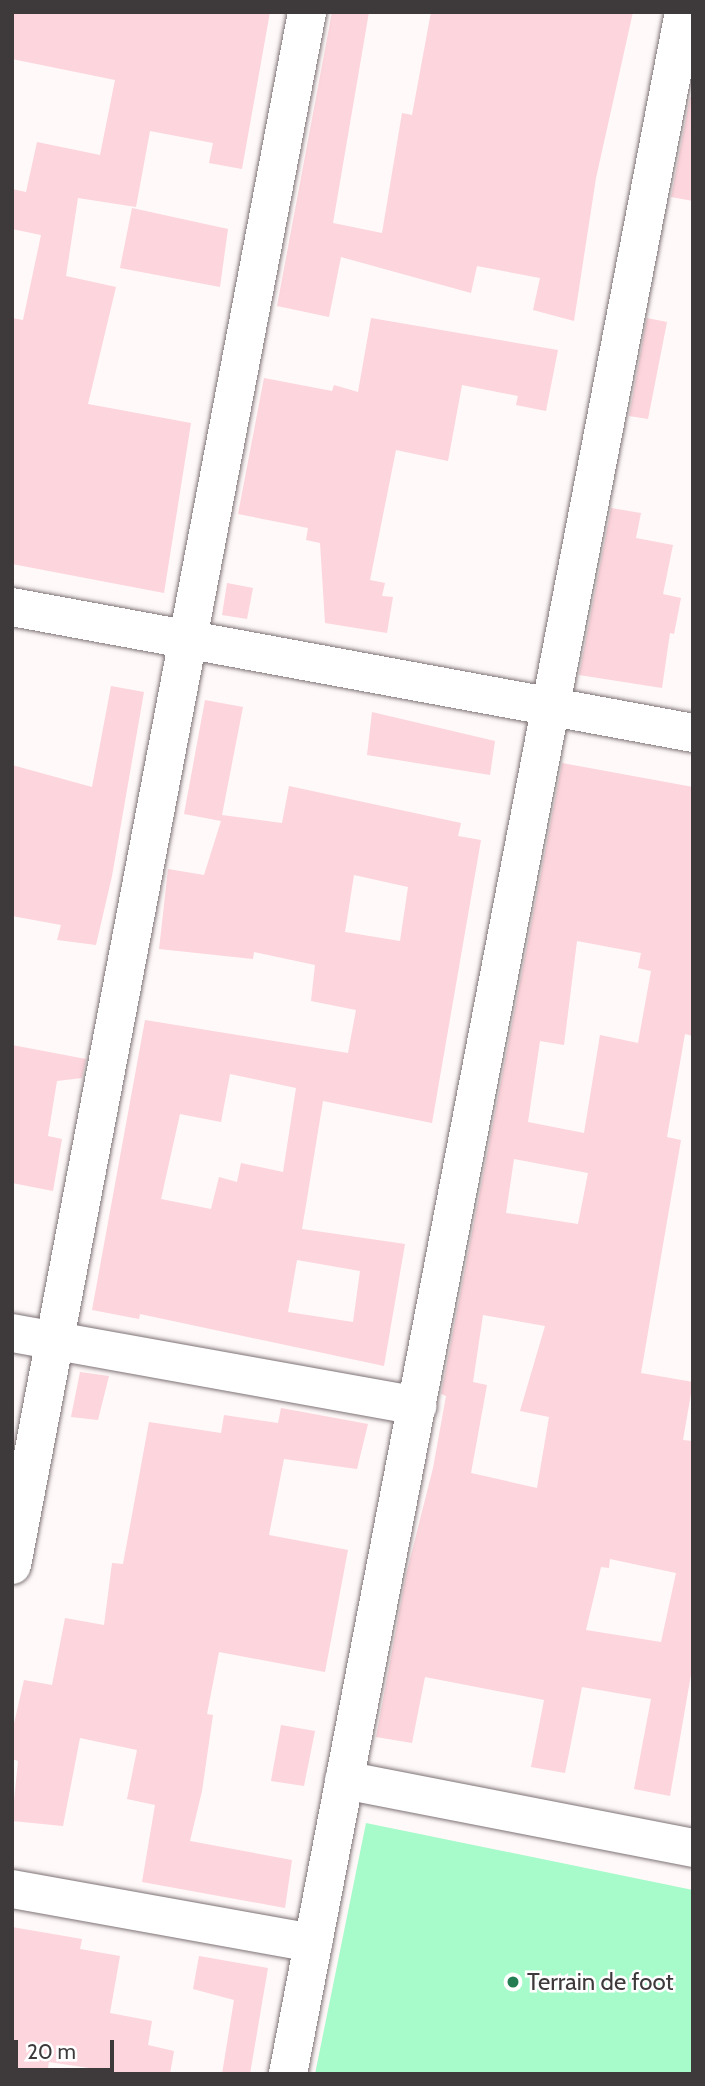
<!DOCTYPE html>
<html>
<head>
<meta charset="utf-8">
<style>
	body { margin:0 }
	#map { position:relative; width:705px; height:2086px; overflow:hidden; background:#fff9fa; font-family:Cabin,sans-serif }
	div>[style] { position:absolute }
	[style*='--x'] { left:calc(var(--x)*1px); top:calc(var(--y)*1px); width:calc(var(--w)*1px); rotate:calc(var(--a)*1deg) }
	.green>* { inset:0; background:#a7fac9 }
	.building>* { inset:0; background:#fdd5dc }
	.roads { filter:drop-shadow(0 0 2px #7e7375) drop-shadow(0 0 2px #7e7375) }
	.minor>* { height:38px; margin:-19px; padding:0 19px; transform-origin:19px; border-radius:19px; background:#fff }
	.dots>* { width:19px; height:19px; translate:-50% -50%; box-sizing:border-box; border:4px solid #fff; border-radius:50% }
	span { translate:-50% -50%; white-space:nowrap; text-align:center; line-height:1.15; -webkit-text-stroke:5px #fff; paint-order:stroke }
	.poi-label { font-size:24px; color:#3e393a }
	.left { translate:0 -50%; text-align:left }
	.frame { position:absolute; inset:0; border:14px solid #3e393a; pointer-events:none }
	.scale { position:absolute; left:14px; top:2040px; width:100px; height:32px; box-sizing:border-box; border:4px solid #3e393a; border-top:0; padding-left:9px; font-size:21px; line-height:24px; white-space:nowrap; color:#3e393a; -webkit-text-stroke:5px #fff; paint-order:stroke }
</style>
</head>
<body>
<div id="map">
	<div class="green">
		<i style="clip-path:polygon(366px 1823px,693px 1890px,693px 2074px,315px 2074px)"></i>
	</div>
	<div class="building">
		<i style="clip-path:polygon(12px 12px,270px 12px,242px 169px,209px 163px,213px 143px,150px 131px,136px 207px,78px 198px,66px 276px,116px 287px,88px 404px,191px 423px,164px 593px,12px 564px,12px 318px,23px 320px,41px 235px,12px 229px,12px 189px,26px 192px,37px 142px,100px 155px,115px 80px,12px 59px)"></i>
		<i style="clip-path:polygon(332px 12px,369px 12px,333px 223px,382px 233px,402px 113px,412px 115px,431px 12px,633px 12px,596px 178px,574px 321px,533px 310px,540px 278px,477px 266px,471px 293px,341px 257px,329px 317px,277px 306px)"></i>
		<i style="clip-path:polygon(690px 97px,693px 97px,693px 201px,671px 197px)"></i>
		<i style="clip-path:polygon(132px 208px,228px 229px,220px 287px,120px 268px)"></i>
		<i style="clip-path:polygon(371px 318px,558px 350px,546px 411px,516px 405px,518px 396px,462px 385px,448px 461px,396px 450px,370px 580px,385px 583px,382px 596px,393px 597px,387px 633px,325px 623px,320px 543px,306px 540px,308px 528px,238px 514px,264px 378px,332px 391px,334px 385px,358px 392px)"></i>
		<i style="clip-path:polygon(647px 318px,667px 322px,648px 419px,629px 416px)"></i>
		<i style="clip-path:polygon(611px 508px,641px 513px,636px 538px,673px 545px,663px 594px,681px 598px,674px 634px,670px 633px,662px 688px,579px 675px)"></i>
		<i style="clip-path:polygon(227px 583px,253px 588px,247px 619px,222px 615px)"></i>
		<i style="clip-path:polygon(111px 686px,144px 692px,112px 876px,96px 945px,57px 940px,61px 925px,12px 916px,12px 765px,92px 787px)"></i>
		<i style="clip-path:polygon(evenodd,205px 700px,243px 707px,222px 815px,282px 823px,289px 786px,461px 823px,458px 836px,481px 840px,432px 1123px,323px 1101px,302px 1229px,405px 1244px,384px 1366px,140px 1314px,139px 1319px,92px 1310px,145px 1020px,348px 1053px,356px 1010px,311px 1001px,315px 965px,254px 952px,253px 959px,159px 949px,168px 869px,204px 875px,221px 821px,184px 814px,205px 700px,354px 875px,408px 887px,400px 941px,345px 932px,354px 875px,205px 700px,230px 1074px,296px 1088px,283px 1172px,241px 1163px,237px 1182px,219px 1177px,211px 1209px,161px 1199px,180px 1114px,221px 1122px,230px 1074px,205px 700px,297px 1260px,360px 1271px,353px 1322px,288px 1312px,297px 1260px)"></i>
		<i style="clip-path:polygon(372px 712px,495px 741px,490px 775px,367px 755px)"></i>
		<i style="clip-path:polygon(evenodd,562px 763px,693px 787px,693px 1036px,685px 1034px,667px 1137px,681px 1140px,641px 1373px,693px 1382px,683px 1440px,693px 1441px,693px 1663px,670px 1796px,634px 1789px,651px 1699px,582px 1687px,565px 1773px,531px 1767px,544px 1700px,425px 1677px,412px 1743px,376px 1737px,406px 1575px,433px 1468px,446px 1396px,441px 1394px,562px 763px,577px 941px,641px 953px,638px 968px,651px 971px,638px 1043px,600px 1035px,584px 1133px,528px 1122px,540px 1041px,564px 1045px,577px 941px,562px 763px,514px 1159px,588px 1173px,578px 1224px,506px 1213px,514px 1159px,562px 763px,483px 1315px,545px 1326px,520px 1411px,549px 1417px,537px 1488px,471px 1473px,487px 1385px,473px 1382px,483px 1315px,562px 763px,610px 1559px,676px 1573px,661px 1642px,586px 1630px,601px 1567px,609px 1568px,610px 1559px)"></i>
		<i style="clip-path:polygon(12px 1045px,86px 1059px,82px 1078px,57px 1081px,48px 1136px,62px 1139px,53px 1191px,12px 1183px)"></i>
		<i style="clip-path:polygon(80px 1372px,109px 1376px,98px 1420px,71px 1417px)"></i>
		<i style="clip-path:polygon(281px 1408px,368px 1424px,357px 1469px,284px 1459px,269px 1535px,348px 1550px,325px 1672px,219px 1652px,207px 1714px,213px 1715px,202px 1791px,190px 1841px,292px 1860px,285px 1908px,142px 1882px,155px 1805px,127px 1799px,137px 1750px,80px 1738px,63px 1826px,12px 1821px,18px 1761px,12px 1759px,12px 1732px,24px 1680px,52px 1685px,65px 1618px,104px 1625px,112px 1563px,123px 1564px,149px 1422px,221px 1433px,224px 1415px,278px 1423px)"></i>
		<i style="clip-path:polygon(281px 1725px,315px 1731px,304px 1786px,271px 1781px)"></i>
		<i style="clip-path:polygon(12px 1927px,82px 1939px,80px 1949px,120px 1956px,110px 2013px,152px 2021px,148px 2045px,174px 2051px,170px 2074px,102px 2074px,102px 2070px,49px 2062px,47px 2074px,12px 2074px)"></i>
		<i style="clip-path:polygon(199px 1956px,268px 1968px,250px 2074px,222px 2074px,234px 2000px,193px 1989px)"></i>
	</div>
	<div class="roads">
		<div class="minor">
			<i style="--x:12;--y:607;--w:693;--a:10.48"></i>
			<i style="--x:12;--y:1333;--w:412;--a:10.2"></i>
			<i style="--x:12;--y:1565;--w:1581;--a:-79.24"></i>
			<i style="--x:344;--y:1780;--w:356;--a:11"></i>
			<i style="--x:12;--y:1889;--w:306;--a:10.2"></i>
			<i style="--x:288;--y:2074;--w:2100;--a:-79.13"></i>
		</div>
	</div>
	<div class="dots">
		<i style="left:513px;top:1982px;background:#247d52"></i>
	</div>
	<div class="poi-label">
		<span class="left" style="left:527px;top:1982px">Terrain de foot</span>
	</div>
	<div class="frame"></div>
	<div class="scale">20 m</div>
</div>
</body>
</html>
